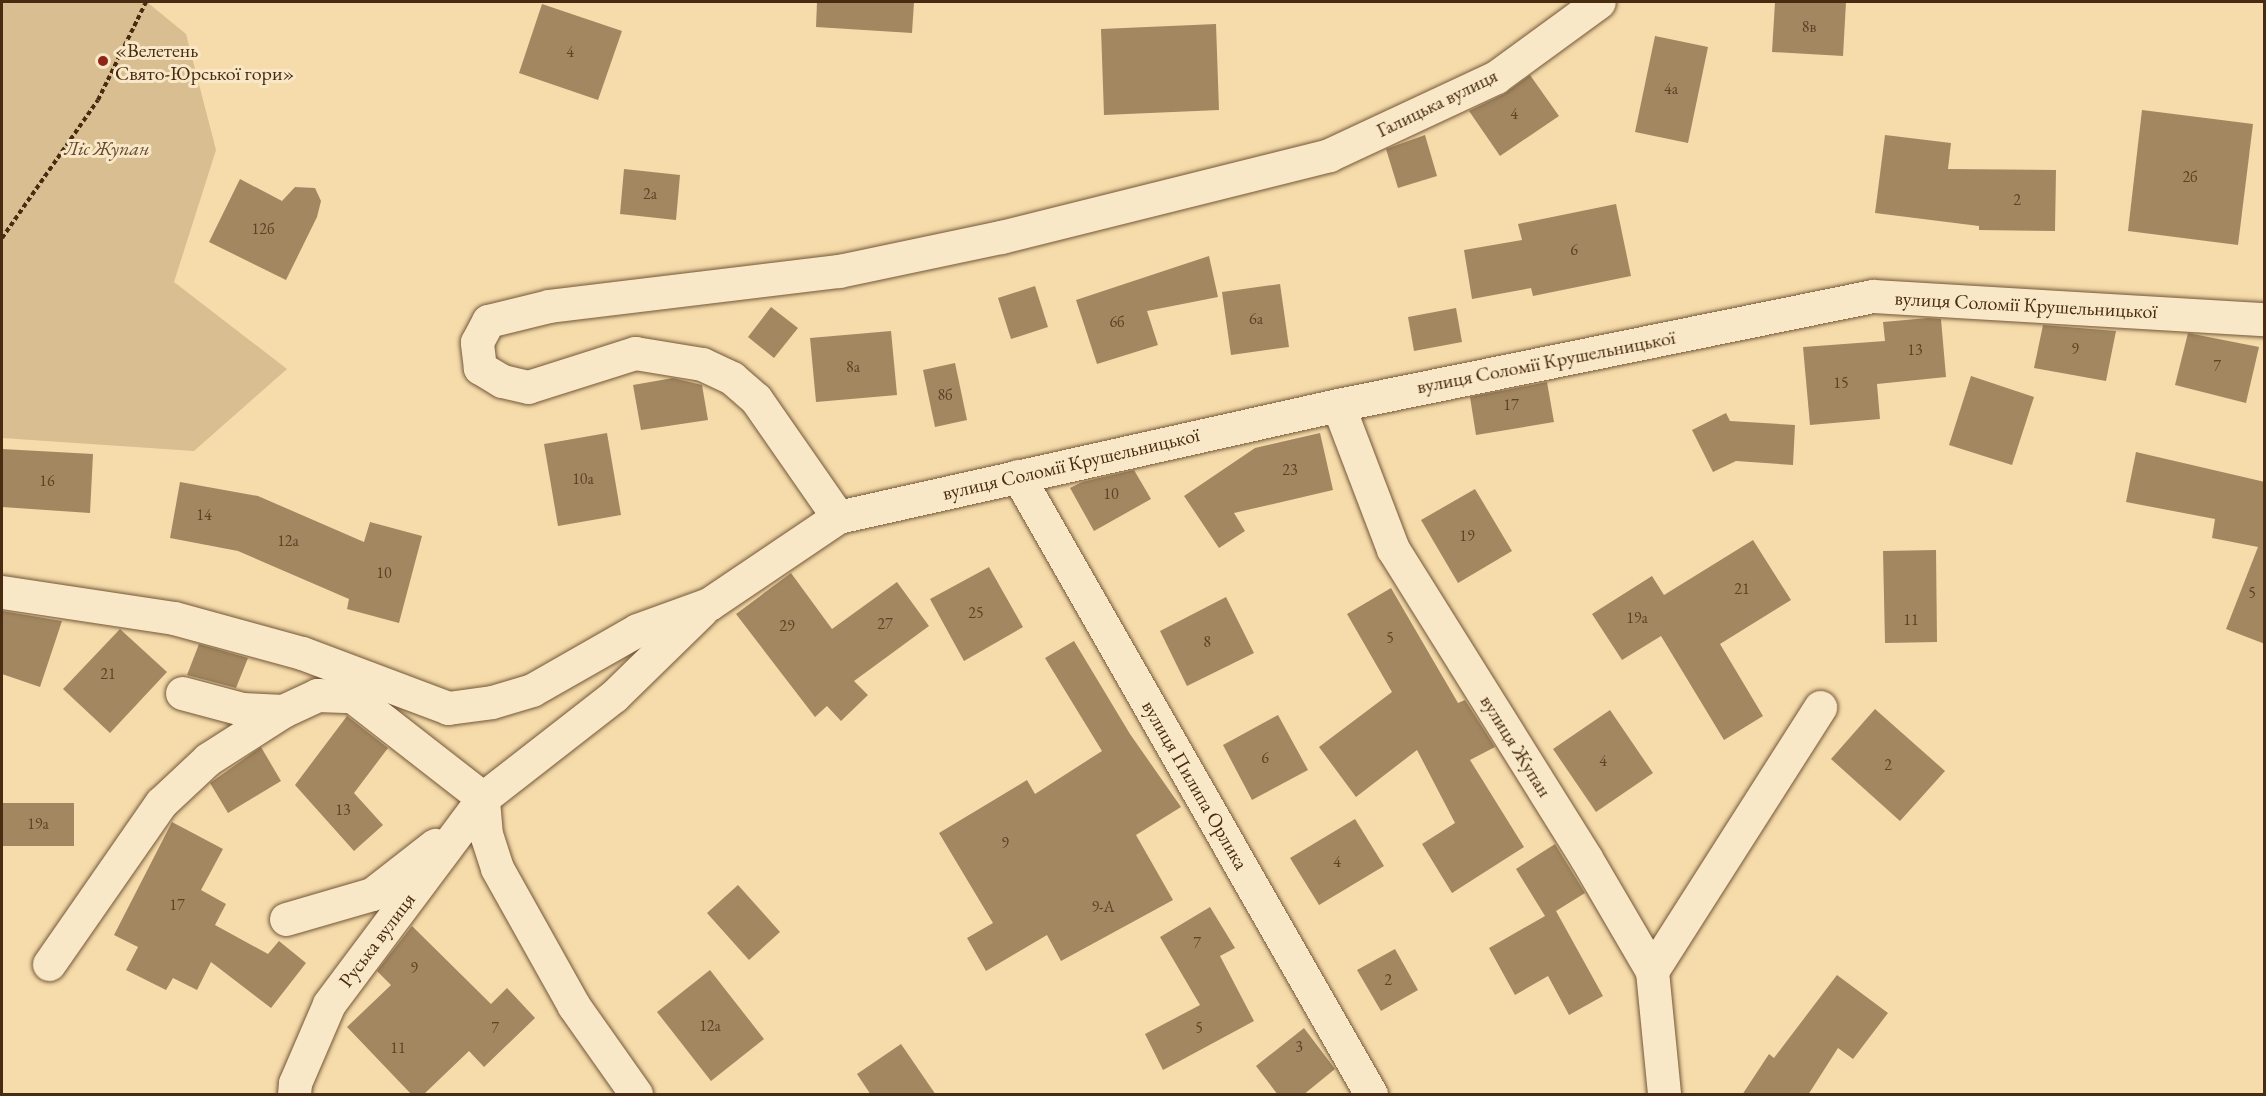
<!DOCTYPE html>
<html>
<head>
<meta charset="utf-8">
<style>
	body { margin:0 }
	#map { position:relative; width:2266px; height:1096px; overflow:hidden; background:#f6dcab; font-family:"EB Garamond",serif }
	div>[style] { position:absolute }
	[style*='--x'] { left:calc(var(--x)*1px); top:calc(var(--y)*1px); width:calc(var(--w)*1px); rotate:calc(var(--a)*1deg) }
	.green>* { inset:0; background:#d8be91 }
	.building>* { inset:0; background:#a28761 }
	.path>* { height:4px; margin-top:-2px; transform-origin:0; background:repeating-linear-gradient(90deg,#482b11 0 4.5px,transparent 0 7.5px) }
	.roads { filter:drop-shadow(0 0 2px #745738) drop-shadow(0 0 2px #745738) }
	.minor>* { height:33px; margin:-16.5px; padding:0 16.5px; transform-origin:16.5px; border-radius:16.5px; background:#f9e8c8 }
	.dots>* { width:16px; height:16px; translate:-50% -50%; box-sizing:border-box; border:3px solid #f9e8c8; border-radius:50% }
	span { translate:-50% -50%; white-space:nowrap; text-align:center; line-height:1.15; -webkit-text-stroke:6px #f9e8c8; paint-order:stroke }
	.number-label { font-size:16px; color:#5e4225 }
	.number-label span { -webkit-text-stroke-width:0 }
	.poi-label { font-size:20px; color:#482b11 }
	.left { translate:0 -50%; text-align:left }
	.street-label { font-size:20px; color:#482b11 }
	.park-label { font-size:20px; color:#65482b; font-style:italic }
	.frame { position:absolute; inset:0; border:3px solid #482b11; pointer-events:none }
</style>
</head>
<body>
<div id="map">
	<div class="green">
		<i style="clip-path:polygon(2px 2px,147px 2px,186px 34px,216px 150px,174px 282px,287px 369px,194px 451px,2px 438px)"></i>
	</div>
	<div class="building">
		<i style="clip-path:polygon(817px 2px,914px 2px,912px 33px,816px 27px)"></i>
		<i style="clip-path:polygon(1775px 2px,1846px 2px,1843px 56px,1772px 52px)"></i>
		<i style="clip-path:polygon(542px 4px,622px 31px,598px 100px,519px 73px)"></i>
		<i style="clip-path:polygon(1216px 24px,1219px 110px,1104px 115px,1101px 29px)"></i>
		<i style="clip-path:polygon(1655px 36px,1708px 47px,1688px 143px,1635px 132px)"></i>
		<i style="clip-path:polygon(1530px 75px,1559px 116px,1500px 156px,1469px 111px,1504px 94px)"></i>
		<i style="clip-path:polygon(2142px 110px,2253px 124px,2238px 245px,2128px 231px)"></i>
		<i style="clip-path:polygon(1425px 135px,1437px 176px,1398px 188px,1386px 149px)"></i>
		<i style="clip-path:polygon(1885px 135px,1951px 143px,1948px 169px,2056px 170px,2055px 231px,1979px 230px,1979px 226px,1875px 213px)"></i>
		<i style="clip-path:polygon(624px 169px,680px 175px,676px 220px,620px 214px)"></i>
		<i style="clip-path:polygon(240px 179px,282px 201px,295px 187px,315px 188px,321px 201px,317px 217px,286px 280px,209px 242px)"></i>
		<i style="clip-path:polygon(1616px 204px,1631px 276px,1533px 296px,1531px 288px,1472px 299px,1464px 250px,1522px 240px,1518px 224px)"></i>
		<i style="clip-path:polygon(1209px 256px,1218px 297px,1147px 311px,1158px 345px,1097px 364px,1076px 300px)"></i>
		<i style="clip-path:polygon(1280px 284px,1289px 347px,1231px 355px,1222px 292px)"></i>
		<i style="clip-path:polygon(1035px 286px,1048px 327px,1011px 339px,998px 298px)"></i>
		<i style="clip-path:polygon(771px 307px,798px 328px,774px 358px,748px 337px)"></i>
		<i style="clip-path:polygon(1456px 308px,1462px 342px,1414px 351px,1408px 317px)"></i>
		<i style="clip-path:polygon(1928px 318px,1941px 319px,1946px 377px,1877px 384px,1880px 419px,1810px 425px,1803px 347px,1885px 341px,1883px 322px)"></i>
		<i style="clip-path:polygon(2043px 325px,2116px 331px,2106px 381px,2034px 368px)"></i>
		<i style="clip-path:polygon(891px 331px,897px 395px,816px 402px,810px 338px)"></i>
		<i style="clip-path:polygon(2188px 333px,2259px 347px,2246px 403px,2175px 385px)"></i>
		<i style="clip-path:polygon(955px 363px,967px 420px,935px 427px,923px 370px)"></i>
		<i style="clip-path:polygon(1971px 376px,2034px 397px,2012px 465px,1949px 445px)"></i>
		<i style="clip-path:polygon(673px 378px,702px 385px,708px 420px,641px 430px,633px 385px)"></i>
		<i style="clip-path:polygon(1547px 382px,1554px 422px,1476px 435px,1470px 397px)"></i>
		<i style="clip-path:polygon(1726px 413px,1730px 421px,1795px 425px,1793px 465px,1736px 461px,1713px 472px,1692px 430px)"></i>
		<i style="clip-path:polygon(607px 433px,621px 515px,558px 526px,544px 444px)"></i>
		<i style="clip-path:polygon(1320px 433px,1333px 490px,1234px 513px,1245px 531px,1219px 548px,1184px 496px,1255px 448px)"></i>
		<i style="clip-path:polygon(2px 449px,93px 454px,90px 513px,2px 507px)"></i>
		<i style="clip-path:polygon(2136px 452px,2265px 482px,2265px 644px,2226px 629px,2258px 547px,2212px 538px,2215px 519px,2126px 502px)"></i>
		<i style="clip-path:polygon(1134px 470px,1151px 499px,1094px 531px,1070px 488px,1082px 482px)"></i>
		<i style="clip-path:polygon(180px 482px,258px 496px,364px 542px,370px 522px,422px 536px,399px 623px,347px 609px,349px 599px,238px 551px,170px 538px)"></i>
		<i style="clip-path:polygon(1475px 489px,1512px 551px,1458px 583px,1421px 520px)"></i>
		<i style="clip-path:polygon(1753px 540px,1791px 600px,1720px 644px,1763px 716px,1724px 740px,1661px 636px,1622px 660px,1592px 614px,1652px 576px,1664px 595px)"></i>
		<i style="clip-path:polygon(1936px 550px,1937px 642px,1885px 643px,1883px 551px)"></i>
		<i style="clip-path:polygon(989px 567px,1023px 627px,964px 661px,930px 599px)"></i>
		<i style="clip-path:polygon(791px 573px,832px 629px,897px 582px,929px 626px,854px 681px,868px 695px,841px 721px,827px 706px,815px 717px,736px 614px)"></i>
		<i style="clip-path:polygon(1391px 588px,1458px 703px,1465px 700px,1495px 747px,1470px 760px,1524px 847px,1452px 893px,1422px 844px,1455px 823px,1417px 750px,1356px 797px,1319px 747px,1392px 692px,1347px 614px)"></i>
		<i style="clip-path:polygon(1226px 597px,1254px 653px,1187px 686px,1160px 631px)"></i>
		<i style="clip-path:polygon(2px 611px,62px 621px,40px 687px,2px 674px)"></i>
		<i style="clip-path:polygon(120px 629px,167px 672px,110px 733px,63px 689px)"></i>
		<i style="clip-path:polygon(1074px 641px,1130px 734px,1181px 807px,1136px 835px,1173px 900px,1061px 961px,1047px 935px,986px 971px,967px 938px,993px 923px,939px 833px,1027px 780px,1035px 794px,1102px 751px,1045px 658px)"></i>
		<i style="clip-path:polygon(199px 644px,248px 658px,236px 688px,187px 675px)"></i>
		<i style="clip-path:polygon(1875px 709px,1945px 771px,1900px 821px,1831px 759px)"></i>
		<i style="clip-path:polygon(1610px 710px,1653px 773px,1596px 812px,1553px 749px)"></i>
		<i style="clip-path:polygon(1278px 715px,1308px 770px,1252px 800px,1223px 745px)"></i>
		<i style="clip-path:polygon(347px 716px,388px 748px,354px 793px,383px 825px,354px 851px,295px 785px)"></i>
		<i style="clip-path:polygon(261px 747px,281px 781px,228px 813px,210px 783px)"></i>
		<i style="clip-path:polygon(2px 803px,74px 803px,74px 846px,2px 846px)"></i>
		<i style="clip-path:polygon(1355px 819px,1384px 866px,1319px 905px,1290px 858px)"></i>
		<i style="clip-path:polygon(172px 822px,223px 849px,201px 890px,226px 904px,215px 925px,268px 954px,279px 941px,306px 963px,271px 1008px,211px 962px,197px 990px,173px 978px,166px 990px,126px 970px,138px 947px,114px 935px)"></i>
		<i style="clip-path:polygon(1555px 844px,1585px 893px,1556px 911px,1603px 996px,1569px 1015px,1548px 976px,1515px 995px,1489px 948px,1545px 916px,1516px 869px)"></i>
		<i style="clip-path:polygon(738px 885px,780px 932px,749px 960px,707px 913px)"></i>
		<i style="clip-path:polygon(1210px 907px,1235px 948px,1220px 956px,1254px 1021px,1163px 1070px,1145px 1034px,1200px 1005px,1160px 937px)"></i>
		<i style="clip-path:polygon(412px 926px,491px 1004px,507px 988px,535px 1018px,484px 1067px,469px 1051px,423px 1095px,412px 1095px,347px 1027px,391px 985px,377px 971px)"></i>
		<i style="clip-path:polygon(1395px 949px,1418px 990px,1381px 1011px,1357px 970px)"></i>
		<i style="clip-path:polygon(710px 970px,764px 1039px,711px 1081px,657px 1012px)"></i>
		<i style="clip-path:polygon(1837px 975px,1888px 1013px,1853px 1059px,1838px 1048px,1808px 1095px,1742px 1095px,1769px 1054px,1774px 1058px)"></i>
		<i style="clip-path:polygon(1304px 1028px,1335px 1069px,1303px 1095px,1278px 1095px,1256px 1066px)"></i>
		<i style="clip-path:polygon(901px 1044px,936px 1095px,871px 1095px,857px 1074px)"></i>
	</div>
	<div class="path">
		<i style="--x:2;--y:238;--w:168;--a:-55.2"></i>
		<i style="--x:98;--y:100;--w:109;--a:-63.9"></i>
	</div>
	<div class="roads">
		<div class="minor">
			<i style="--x:1338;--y:405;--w:154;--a:69.1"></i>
			<i style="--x:1393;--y:549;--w:364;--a:58"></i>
			<i style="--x:1586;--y:858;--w:131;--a:59.7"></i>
			<i style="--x:1652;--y:971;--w:124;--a:84.4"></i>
			<i style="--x:1018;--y:476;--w:712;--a:60.27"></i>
			<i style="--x:838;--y:517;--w:144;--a:-124.8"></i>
			<i style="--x:756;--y:399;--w:32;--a:-139"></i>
			<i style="--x:732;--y:378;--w:33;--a:-155"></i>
			<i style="--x:702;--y:364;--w:68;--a:-170.7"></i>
			<i style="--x:635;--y:353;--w:112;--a:162.4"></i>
			<i style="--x:528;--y:387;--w:27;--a:-167"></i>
			<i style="--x:502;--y:381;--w:26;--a:-149"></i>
			<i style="--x:480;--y:368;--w:26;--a:-97"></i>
			<i style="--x:477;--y:342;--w:24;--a:-62"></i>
			<i style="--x:488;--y:321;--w:63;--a:-13.8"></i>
			<i style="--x:549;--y:306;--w:292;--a:-6.9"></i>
			<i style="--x:839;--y:271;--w:166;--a:-11.9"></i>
			<i style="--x:1001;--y:237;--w:338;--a:-14"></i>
			<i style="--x:1329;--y:155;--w:184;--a:-25"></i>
			<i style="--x:1496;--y:77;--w:127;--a:-36.1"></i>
			<i style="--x:2;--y:592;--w:174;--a:8.6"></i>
			<i style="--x:174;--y:618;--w:133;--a:15.3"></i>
			<i style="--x:302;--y:653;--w:156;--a:20.6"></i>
			<i style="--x:448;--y:708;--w:44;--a:-7.8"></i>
			<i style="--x:492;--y:702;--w:42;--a:-16.7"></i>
			<i style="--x:532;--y:690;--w:121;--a:-29.7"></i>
			<i style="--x:637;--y:630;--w:77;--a:-19.9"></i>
			<i style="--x:709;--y:604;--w:156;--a:-34"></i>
			<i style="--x:838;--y:517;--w:512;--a:-12.63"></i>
			<i style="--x:1338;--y:405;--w:546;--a:-11.52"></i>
			<i style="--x:1873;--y:296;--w:392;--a:3.4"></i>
			<i style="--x:182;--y:693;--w:62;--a:14.9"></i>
			<i style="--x:242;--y:709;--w:41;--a:2.8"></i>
			<i style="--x:286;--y:919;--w:90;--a:-16.2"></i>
			<i style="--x:372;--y:894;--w:80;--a:-37.9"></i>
			<i style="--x:49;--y:964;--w:196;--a:-55.2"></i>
			<i style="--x:161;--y:803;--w:64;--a:-43.1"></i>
			<i style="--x:208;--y:759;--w:89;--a:-32.6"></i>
			<i style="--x:283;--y:711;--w:38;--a:-25"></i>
			<i style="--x:317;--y:695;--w:35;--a:2"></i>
			<i style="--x:352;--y:696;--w:166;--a:37.9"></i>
			<i style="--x:483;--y:798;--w:257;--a:126.8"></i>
			<i style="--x:329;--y:1004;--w:86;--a:113.3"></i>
			<i style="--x:295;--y:1083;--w:11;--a:95"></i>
			<i style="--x:1652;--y:971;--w:313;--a:-57.5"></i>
			<i style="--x:636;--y:1094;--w:108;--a:-125.2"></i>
			<i style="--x:574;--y:1006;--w:158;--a:-119.2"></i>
			<i style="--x:497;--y:868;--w:35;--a:-108"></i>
			<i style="--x:486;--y:835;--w:37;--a:-95"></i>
			<i style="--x:483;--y:798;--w:166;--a:-37.9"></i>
			<i style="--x:614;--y:696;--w:122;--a:-44.3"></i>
		</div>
	</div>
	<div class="dots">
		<i style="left:103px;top:61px;background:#8f2418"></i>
	</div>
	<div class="number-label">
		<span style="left:1809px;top:27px">8в</span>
		<span style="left:570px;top:52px">4</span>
		<span style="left:1671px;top:89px">4а</span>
		<span style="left:1514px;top:114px">4</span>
		<span style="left:2190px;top:177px">2б</span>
		<span style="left:650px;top:194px">2а</span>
		<span style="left:2017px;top:200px">2</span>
		<span style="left:263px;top:229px">12б</span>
		<span style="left:1574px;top:250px">6</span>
		<span style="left:1256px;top:319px">6а</span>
		<span style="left:1117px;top:322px">6б</span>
		<span style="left:2075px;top:349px">9</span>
		<span style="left:1915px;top:350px">13</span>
		<span style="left:2217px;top:366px">7</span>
		<span style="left:853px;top:367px">8а</span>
		<span style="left:1841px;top:383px">15</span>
		<span style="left:945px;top:395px">8б</span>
		<span style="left:1511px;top:405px">17</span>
		<span style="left:1290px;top:470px">23</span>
		<span style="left:583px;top:479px">10а</span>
		<span style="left:47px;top:481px">16</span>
		<span style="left:1111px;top:494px">10</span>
		<span style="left:204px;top:515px">14</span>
		<span style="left:1467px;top:536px">19</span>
		<span style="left:288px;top:541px">12а</span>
		<span style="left:384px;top:573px">10</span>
		<span style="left:1742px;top:589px">21</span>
		<span style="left:2252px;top:593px">5</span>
		<span style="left:976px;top:613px">25</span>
		<span style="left:1637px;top:618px">19а</span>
		<span style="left:1911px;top:620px">11</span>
		<span style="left:885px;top:624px">27</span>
		<span style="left:787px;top:626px">29</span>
		<span style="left:1390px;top:638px">5</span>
		<span style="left:1207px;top:642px">8</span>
		<span style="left:108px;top:674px">21</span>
		<span style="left:1265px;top:758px">6</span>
		<span style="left:1603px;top:761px">4</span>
		<span style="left:1888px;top:765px">2</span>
		<span style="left:343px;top:810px">13</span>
		<span style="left:38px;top:824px">19а</span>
		<span style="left:1005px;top:843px">9</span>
		<span style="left:1337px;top:862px">4</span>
		<span style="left:177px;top:905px">17</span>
		<span style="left:1103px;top:907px">9-А</span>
		<span style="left:1197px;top:943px">7</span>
		<span style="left:414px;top:968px">9</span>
		<span style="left:1388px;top:980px">2</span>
		<span style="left:710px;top:1026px">12а</span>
		<span style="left:495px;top:1028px">7</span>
		<span style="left:1199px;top:1028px">5</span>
		<span style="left:1299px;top:1047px">3</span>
		<span style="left:398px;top:1048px">11</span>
	</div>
	<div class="poi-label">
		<span class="left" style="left:115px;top:62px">«Велетень<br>Свято-Юрської гори»</span>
	</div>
	<div class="street-label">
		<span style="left:1437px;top:103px;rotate:-26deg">Галицька вулиця</span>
		<span style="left:2026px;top:305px;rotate:3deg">вулиця Соломії Крушельницької</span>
		<span style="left:1546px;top:362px;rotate:-11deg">вулиця Соломії Крушельницької</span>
		<span style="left:1071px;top:464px;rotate:-13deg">вулиця Соломії Крушельницької</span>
		<span style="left:1516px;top:746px;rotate:58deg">вулиця Жупан</span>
		<span style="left:1195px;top:785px;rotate:60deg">вулиця Пилипа Орлика</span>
		<span style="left:377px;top:940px;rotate:-53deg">Руська вулиця</span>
	</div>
	<div class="park-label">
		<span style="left:107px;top:148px">Ліс Жупан</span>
	</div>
	<div class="frame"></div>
</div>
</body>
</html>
